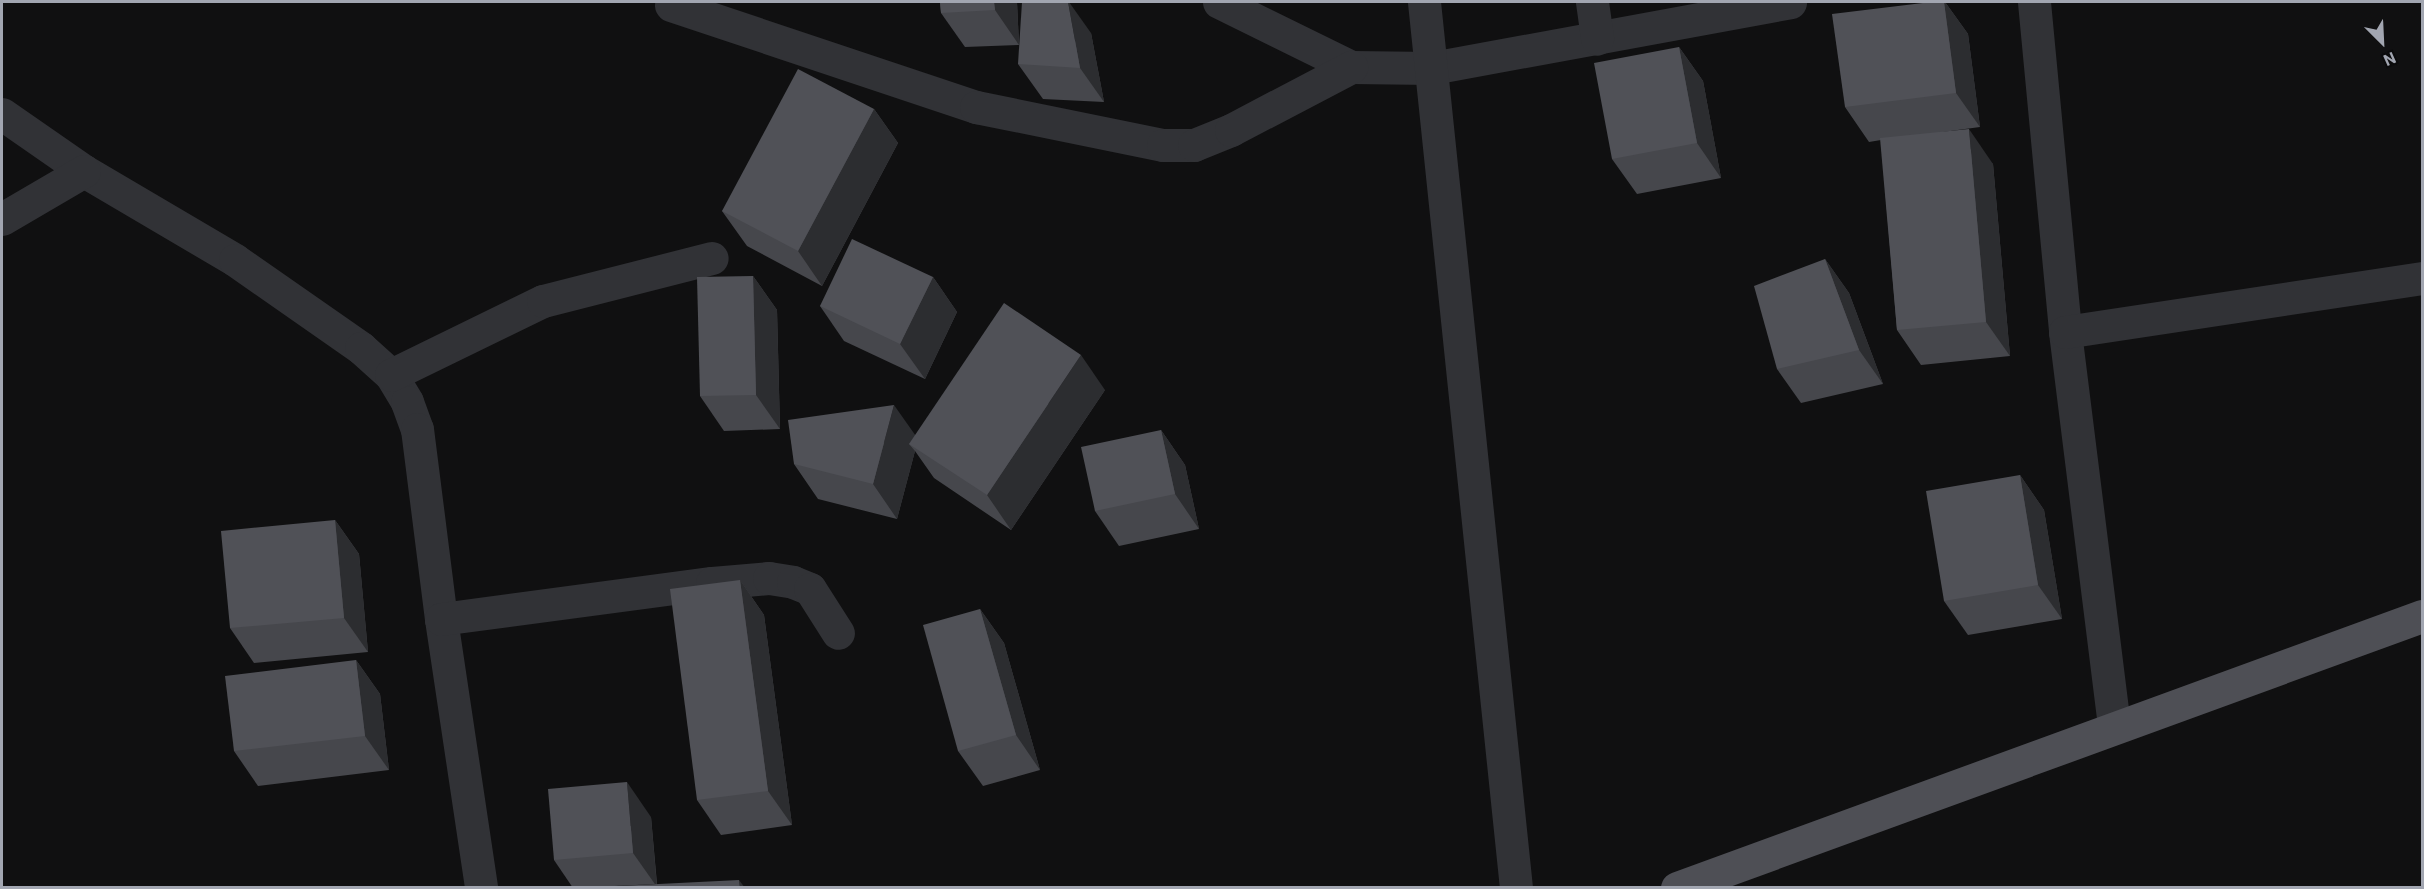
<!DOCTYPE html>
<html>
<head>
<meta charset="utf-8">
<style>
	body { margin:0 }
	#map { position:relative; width:2424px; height:889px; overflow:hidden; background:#101011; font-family:Roboto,sans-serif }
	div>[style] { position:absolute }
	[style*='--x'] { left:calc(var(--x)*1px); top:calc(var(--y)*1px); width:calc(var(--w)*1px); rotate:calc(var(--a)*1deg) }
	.minor>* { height:33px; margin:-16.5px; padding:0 16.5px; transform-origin:16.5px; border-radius:16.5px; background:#313236 }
	.major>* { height:33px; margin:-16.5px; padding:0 16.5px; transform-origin:16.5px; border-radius:16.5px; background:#4e4f55 }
	.wall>* { inset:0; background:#46474c }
	.shaded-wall>* { inset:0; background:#2c2d30 }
	.building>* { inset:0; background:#505157 }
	span { translate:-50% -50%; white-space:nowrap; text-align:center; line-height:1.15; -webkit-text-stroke:4.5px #0b0b0c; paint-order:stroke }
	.frame { position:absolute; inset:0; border:3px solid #a2a6b1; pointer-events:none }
	.north { position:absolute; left:2352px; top:12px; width:60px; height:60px; -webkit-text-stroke:4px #0b0b0c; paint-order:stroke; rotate:156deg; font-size:16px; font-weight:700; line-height:24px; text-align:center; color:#a2a6b1 }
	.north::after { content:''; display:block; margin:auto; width:21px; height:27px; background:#a2a6b1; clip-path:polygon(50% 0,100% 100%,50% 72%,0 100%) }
</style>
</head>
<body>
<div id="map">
	<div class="minor">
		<i style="--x:1219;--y:2;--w:147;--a:26.2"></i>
		<i style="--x:1351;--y:67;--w:81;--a:0.7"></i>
		<i style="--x:1432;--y:68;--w:364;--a:-10.4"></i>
		<i style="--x:1424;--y:2;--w:891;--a:84.07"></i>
		<i style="--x:1592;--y:2;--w:37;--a:82"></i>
		<i style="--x:2034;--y:2;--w:331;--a:84.6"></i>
		<i style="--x:2065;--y:332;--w:397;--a:82.9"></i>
		<i style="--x:671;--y:5;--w:322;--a:18.5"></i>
		<i style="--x:976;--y:107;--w:191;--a:11.5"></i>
		<i style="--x:1163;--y:145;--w:31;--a:0"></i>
		<i style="--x:1194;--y:145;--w:40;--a:-22"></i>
		<i style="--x:1231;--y:130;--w:136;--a:-27.7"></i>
		<i style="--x:2;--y:114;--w:100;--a:34.8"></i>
		<i style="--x:84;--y:171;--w:175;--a:30.5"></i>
		<i style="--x:235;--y:260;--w:154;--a:34.9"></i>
		<i style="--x:361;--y:348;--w:40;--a:42"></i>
		<i style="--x:391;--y:375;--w:31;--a:59"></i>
		<i style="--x:407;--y:402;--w:29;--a:70"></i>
		<i style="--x:417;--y:429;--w:192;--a:82.8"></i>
		<i style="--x:441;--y:619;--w:272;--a:81.5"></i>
		<i style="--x:2;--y:219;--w:95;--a:-30.3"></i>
		<i style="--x:2065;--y:332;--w:361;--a:-8.6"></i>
		<i style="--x:391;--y:375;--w:169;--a:-26"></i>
		<i style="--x:543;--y:301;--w:174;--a:-14.3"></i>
		<i style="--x:441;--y:619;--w:273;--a:-7.6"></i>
		<i style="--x:712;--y:583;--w:57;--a:-5"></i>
		<i style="--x:769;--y:578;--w:24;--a:9"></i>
		<i style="--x:793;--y:582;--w:18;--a:22"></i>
		<i style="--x:810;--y:589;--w:52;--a:57.5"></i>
	</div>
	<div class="major">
		<i style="--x:1677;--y:888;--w:793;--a:-20.06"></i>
	</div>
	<div class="wall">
		<i style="clip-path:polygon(940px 2px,1017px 2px,1019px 45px,965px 47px,941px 13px)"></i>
		<i style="clip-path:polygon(1931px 2px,1945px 2px,1968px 34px,1980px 127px,1943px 132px,1993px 164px,2010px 356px,1921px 365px,1897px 330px,1881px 140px,1869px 142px,1845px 107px)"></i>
		<i style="clip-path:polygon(1091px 33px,1104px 102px,1043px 99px,1018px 64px)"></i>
		<i style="clip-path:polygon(1679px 47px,1703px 81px,1721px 178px,1637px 194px,1612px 159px)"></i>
		<i style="clip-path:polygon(874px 109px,898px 143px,822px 286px,747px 246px,722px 211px)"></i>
		<i style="clip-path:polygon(1825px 259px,1849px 293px,1883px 384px,1801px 403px,1777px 369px)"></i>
		<i style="clip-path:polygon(753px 276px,777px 310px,780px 429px,724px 431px,700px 396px)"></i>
		<i style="clip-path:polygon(933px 277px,957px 312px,925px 379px,844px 341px,820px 306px)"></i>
		<i style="clip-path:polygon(1105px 390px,1011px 530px,934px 478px,915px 451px,897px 519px,818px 499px,794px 464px)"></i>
		<i style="clip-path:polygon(1161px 430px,1185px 465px,1199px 529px,1119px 546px,1095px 511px)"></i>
		<i style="clip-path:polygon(2020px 475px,2044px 510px,2062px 619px,1968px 635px,1944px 601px)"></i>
		<i style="clip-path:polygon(335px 520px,359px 554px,368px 652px,254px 663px,230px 628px)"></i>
		<i style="clip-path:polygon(740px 580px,764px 615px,792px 825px,721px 835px,697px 800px)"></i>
		<i style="clip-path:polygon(980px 609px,1004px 643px,1040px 770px,983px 786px,958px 751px)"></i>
		<i style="clip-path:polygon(356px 660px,380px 694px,389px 770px,258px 786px,234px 751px)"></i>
		<i style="clip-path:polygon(651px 817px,657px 884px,573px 888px,554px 860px)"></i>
	</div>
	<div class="shaded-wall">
		<i style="clip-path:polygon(994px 2px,1017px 2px,1019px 45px,995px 10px)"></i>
		<i style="clip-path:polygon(1068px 2px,1069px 2px,1091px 33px,1104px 102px,1080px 68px)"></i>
		<i style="clip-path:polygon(1944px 2px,1945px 2px,1968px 34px,1980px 127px,1956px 93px)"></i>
		<i style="clip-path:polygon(1679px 47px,1703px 81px,1721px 178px,1697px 143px)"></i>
		<i style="clip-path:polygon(874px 109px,898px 143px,822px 286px,798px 251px)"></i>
		<i style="clip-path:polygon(1969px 129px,1993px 164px,2010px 356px,1986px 322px)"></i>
		<i style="clip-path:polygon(1825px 259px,1849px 293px,1883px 384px,1859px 350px)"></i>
		<i style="clip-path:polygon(753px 276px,777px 310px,780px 429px,756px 395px)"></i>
		<i style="clip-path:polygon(933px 277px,957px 312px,925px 379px,900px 344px)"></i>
		<i style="clip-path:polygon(1081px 355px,1105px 390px,1011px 530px,987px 495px)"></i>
		<i style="clip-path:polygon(894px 405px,918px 439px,909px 444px,915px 451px,897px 519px,873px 484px)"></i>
		<i style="clip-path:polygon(1161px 430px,1185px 465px,1199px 529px,1175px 494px)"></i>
		<i style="clip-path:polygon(2020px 475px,2044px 510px,2062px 619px,2038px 585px)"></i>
		<i style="clip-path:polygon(335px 520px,359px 554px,368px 652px,344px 618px)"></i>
		<i style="clip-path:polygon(740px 580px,764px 615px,792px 825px,768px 791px)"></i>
		<i style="clip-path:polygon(980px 609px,1004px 643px,1040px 770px,1016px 735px)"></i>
		<i style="clip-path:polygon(356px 660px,380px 694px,389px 770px,365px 736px)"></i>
		<i style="clip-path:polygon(627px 782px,651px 817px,657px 887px,633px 853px)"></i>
		<i style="clip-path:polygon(739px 880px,745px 888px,740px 888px)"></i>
	</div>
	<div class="building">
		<i style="clip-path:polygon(940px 2px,994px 2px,995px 10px,941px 13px)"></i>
		<i style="clip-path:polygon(1022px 2px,1068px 2px,1080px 68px,1018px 64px)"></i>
		<i style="clip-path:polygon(1931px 2px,1944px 2px,1956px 93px,1845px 107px,1832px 14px)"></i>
		<i style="clip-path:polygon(1679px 47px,1697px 143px,1612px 159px,1594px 63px)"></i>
		<i style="clip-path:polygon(798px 69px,874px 109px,798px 251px,722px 211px)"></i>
		<i style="clip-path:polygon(1969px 129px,1986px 322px,1897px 330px,1880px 138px)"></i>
		<i style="clip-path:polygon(852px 239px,933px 277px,900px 344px,820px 306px)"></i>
		<i style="clip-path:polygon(1825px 259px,1859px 350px,1777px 369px,1754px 286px)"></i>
		<i style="clip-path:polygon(753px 276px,756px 395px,700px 396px,697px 277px)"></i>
		<i style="clip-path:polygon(1004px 303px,1081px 355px,987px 495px,909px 444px)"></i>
		<i style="clip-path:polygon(894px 405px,873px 484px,794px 464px,788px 420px)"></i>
		<i style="clip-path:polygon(1161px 430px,1175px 494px,1095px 511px,1081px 447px)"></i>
		<i style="clip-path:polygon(2020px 475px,2038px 585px,1944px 601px,1926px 491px)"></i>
		<i style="clip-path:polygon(335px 520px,344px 618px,230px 628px,221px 531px)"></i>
		<i style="clip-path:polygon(740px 580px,768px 791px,697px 800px,670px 589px)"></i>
		<i style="clip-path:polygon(980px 609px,1016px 735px,958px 751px,923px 625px)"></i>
		<i style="clip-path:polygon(356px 660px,365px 736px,234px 751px,225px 676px)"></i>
		<i style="clip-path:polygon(627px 782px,633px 853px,554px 860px,548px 789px)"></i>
		<i style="clip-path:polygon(739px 880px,740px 888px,578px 888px)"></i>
	</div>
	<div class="frame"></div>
	<div class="north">N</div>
</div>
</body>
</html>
